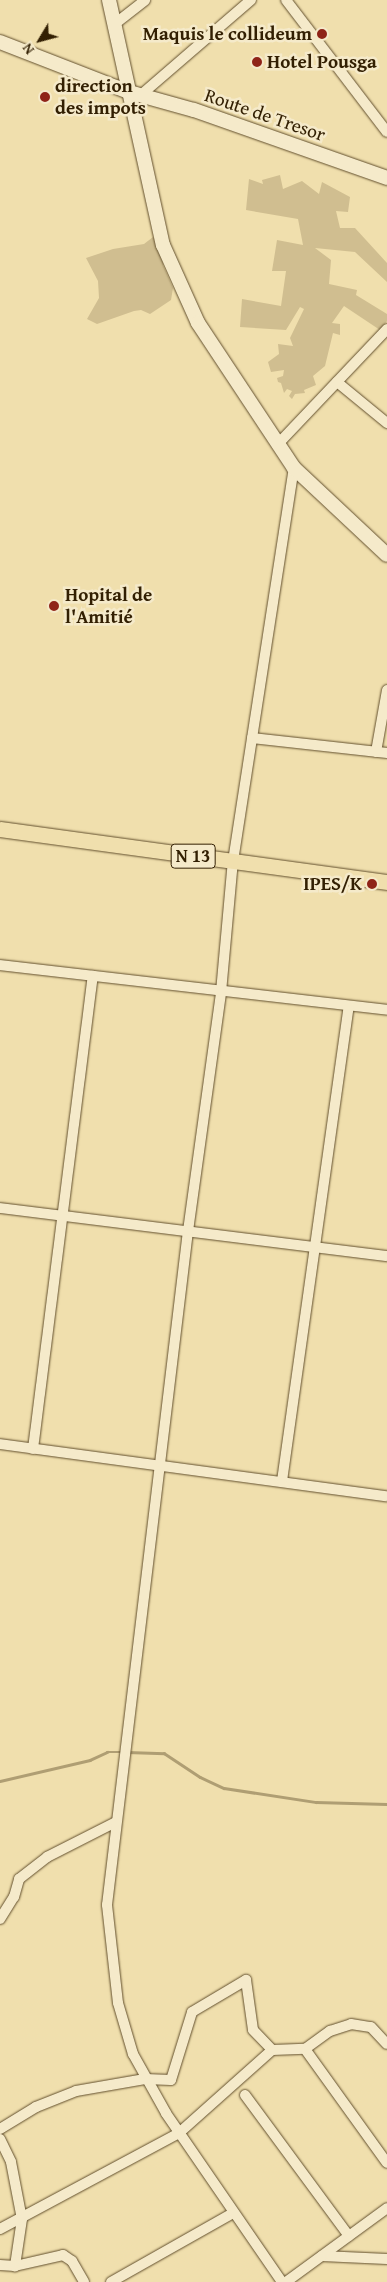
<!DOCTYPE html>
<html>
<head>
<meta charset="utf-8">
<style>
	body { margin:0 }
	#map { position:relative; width:387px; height:2282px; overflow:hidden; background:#f0dfad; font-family:"Gentium Book Plus",serif }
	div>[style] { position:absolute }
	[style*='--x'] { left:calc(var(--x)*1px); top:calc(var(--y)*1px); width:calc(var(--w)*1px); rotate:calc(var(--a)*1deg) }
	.green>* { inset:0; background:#d0be90 }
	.stream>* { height:2.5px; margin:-1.25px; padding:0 1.25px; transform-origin:1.25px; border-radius:1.25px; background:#af9e73 }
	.roads { filter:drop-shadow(0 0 1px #624f2d) drop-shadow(0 0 1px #624f2d) }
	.street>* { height:10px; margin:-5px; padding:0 5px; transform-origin:5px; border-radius:5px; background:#f5eaca }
	.secondary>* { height:14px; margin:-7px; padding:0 7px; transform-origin:7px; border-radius:7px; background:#f5eaca }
	.primary>* { height:15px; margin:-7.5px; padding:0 7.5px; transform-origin:7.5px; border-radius:7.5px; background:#f0dfad }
	.dots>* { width:14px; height:14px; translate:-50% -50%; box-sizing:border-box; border:2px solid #f5eaca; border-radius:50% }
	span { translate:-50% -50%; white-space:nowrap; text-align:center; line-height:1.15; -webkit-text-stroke:5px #f5eaca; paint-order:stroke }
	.shield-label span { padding:1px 4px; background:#f5eaca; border:1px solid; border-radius:4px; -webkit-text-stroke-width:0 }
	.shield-label { font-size:18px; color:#321f02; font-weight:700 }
	.poi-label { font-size:19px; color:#321f02; font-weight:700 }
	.right { translate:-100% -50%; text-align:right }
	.left { translate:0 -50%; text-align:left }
	.street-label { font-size:19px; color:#321f02 }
	.north { position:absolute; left:15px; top:15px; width:50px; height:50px; -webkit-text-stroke:4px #f5eaca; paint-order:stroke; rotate:233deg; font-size:14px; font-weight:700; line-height:20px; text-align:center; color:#321f02 }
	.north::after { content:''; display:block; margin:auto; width:18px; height:22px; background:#321f02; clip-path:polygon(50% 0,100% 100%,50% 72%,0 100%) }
</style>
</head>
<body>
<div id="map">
	<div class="green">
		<i style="clip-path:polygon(280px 175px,283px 189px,302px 181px,319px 194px,322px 182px,350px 197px,348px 212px,336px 211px,340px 228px,355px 228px,387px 263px,387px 282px,355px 252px,315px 248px,331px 260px,329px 284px,357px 290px,356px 295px,387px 314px,387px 321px,380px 330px,344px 306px,332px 323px,340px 324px,340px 335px,333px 333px,325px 366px,313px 376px,316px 385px,304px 390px,305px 393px,295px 394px,292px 399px,289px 396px,292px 391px,287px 389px,284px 393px,281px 383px,278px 382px,277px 378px,283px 376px,284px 370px,271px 372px,268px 362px,279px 354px,278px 344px,293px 346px,290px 338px,304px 309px,300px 307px,286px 330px,240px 327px,242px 299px,281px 306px,286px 271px,272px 271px,277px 240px,303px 245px,298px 219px,246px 210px,249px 179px,263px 184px,262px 180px)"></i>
		<i style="clip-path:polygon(153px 237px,165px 249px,163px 265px,173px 288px,171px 300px,150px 314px,141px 310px,134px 311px,97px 324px,87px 319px,99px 298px,98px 281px,86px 258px,113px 249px,144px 244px)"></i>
	</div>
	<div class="stream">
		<i style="--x:127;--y:1752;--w:37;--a:2"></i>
		<i style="--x:164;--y:1753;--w:43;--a:33.7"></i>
		<i style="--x:200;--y:1777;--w:26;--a:25"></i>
		<i style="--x:224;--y:1788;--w:93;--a:8.7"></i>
		<i style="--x:316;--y:1802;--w:71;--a:1.6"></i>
		<i style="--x:0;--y:1781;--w:92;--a:-13.1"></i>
		<i style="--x:90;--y:1760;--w:19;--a:-25"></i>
		<i style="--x:107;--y:1752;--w:15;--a:0"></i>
	</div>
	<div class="roads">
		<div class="street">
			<i style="--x:286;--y:0;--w:166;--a:52.6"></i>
			<i style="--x:116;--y:23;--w:37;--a:-38"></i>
			<i style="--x:147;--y:96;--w:5;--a:-158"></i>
			<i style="--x:142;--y:94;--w:144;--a:-40.8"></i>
			<i style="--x:337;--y:382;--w:65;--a:39.4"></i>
			<i style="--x:277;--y:445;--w:160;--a:-46.5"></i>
			<i style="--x:252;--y:738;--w:136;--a:6.3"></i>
			<i style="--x:376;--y:752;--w:63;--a:-79.9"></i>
			<i style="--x:0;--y:965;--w:390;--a:6.6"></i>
			<i style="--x:0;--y:1208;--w:390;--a:7.1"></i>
			<i style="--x:0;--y:1444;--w:390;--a:7.7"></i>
			<i style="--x:33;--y:1449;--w:477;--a:-82.8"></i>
			<i style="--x:282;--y:1481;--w:479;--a:-82"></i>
			<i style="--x:0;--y:1919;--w:26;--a:-58"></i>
			<i style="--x:14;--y:1897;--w:19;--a:-74"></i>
			<i style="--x:19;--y:1879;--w:36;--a:-38"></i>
			<i style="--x:47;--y:1857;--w:77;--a:-26.9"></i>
			<i style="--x:305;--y:2049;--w:140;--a:54.3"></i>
			<i style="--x:245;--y:2095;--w:175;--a:53.6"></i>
			<i style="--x:0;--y:2129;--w:42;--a:-31.4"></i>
			<i style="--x:36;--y:2107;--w:43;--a:-21.8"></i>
			<i style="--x:76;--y:2091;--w:70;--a:-9.9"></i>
			<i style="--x:145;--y:2079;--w:26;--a:2"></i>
			<i style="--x:171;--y:2080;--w:71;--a:-72.8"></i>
			<i style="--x:192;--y:2012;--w:63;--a:-30.7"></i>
			<i style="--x:246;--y:1980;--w:50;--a:82"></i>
			<i style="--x:253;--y:2030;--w:28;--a:46"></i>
			<i style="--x:0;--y:2139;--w:25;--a:64"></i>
			<i style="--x:11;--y:2162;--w:58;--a:79.1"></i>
			<i style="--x:22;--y:2219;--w:48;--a:98.5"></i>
			<i style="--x:0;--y:2229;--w:203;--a:-28.2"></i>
			<i style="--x:179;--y:2133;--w:125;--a:-41.7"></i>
			<i style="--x:272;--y:2050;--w:33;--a:-2"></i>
			<i style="--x:305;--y:2049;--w:31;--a:-36"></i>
			<i style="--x:330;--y:2031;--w:22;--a:-18"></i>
			<i style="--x:351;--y:2024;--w:20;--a:9"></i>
			<i style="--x:371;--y:2027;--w:23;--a:47"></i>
			<i style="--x:322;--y:2256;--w:65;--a:2.6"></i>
			<i style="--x:0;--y:2265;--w:15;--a:4"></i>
			<i style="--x:15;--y:2266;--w:49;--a:-12.9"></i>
			<i style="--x:63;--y:2255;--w:11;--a:34"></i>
			<i style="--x:72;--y:2261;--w:24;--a:60"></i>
			<i style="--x:111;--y:2282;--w:140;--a:-29.5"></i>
			<i style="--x:282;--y:2282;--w:205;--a:-124.5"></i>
			<i style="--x:166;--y:2113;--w:68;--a:-119.2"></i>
			<i style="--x:133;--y:2054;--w:53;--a:-106.4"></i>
			<i style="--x:118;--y:2003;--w:99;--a:-96.4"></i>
			<i style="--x:107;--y:1905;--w:679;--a:-83.15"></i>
			<i style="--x:188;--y:1231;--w:241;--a:-82.1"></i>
			<i style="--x:221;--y:992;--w:132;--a:-84.8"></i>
			<i style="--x:233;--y:861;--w:398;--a:-81.2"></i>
			<i style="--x:286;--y:2282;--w:125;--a:-36.2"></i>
		</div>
		<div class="secondary">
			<i style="--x:109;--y:0;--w:251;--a:77.6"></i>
			<i style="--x:163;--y:245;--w:85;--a:65.8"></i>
			<i style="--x:198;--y:323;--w:174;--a:56.5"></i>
			<i style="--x:294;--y:468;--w:127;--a:43.1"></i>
			<i style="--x:0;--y:42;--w:138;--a:21.2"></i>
			<i style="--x:129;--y:92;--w:67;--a:15.5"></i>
			<i style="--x:194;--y:110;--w:205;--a:19.4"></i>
		</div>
		<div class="primary">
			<i style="--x:0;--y:829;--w:391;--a:7.8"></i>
		</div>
	</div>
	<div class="dots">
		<i style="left:322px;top:34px;background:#8f2418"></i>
		<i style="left:257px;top:62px;background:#8f2418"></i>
		<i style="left:45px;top:97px;background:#8f2418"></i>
		<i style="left:54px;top:606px;background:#8f2418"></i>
		<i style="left:372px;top:884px;background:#8f2418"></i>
	</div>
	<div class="shield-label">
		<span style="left:193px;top:856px">N 13</span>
	</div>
	<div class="poi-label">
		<span class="right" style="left:312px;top:34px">Maquis le collideum</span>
		<span class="left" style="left:267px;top:62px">Hotel Pousga</span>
		<span class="left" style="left:55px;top:97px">direction<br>des impots</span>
		<span class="left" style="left:65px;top:606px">Hopital de<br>l'Amitié</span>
		<span class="right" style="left:362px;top:884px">IPES/K</span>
	</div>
	<div class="street-label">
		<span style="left:265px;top:115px;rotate:19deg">Route de Tresor</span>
	</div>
	<div class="north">N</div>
</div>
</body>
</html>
